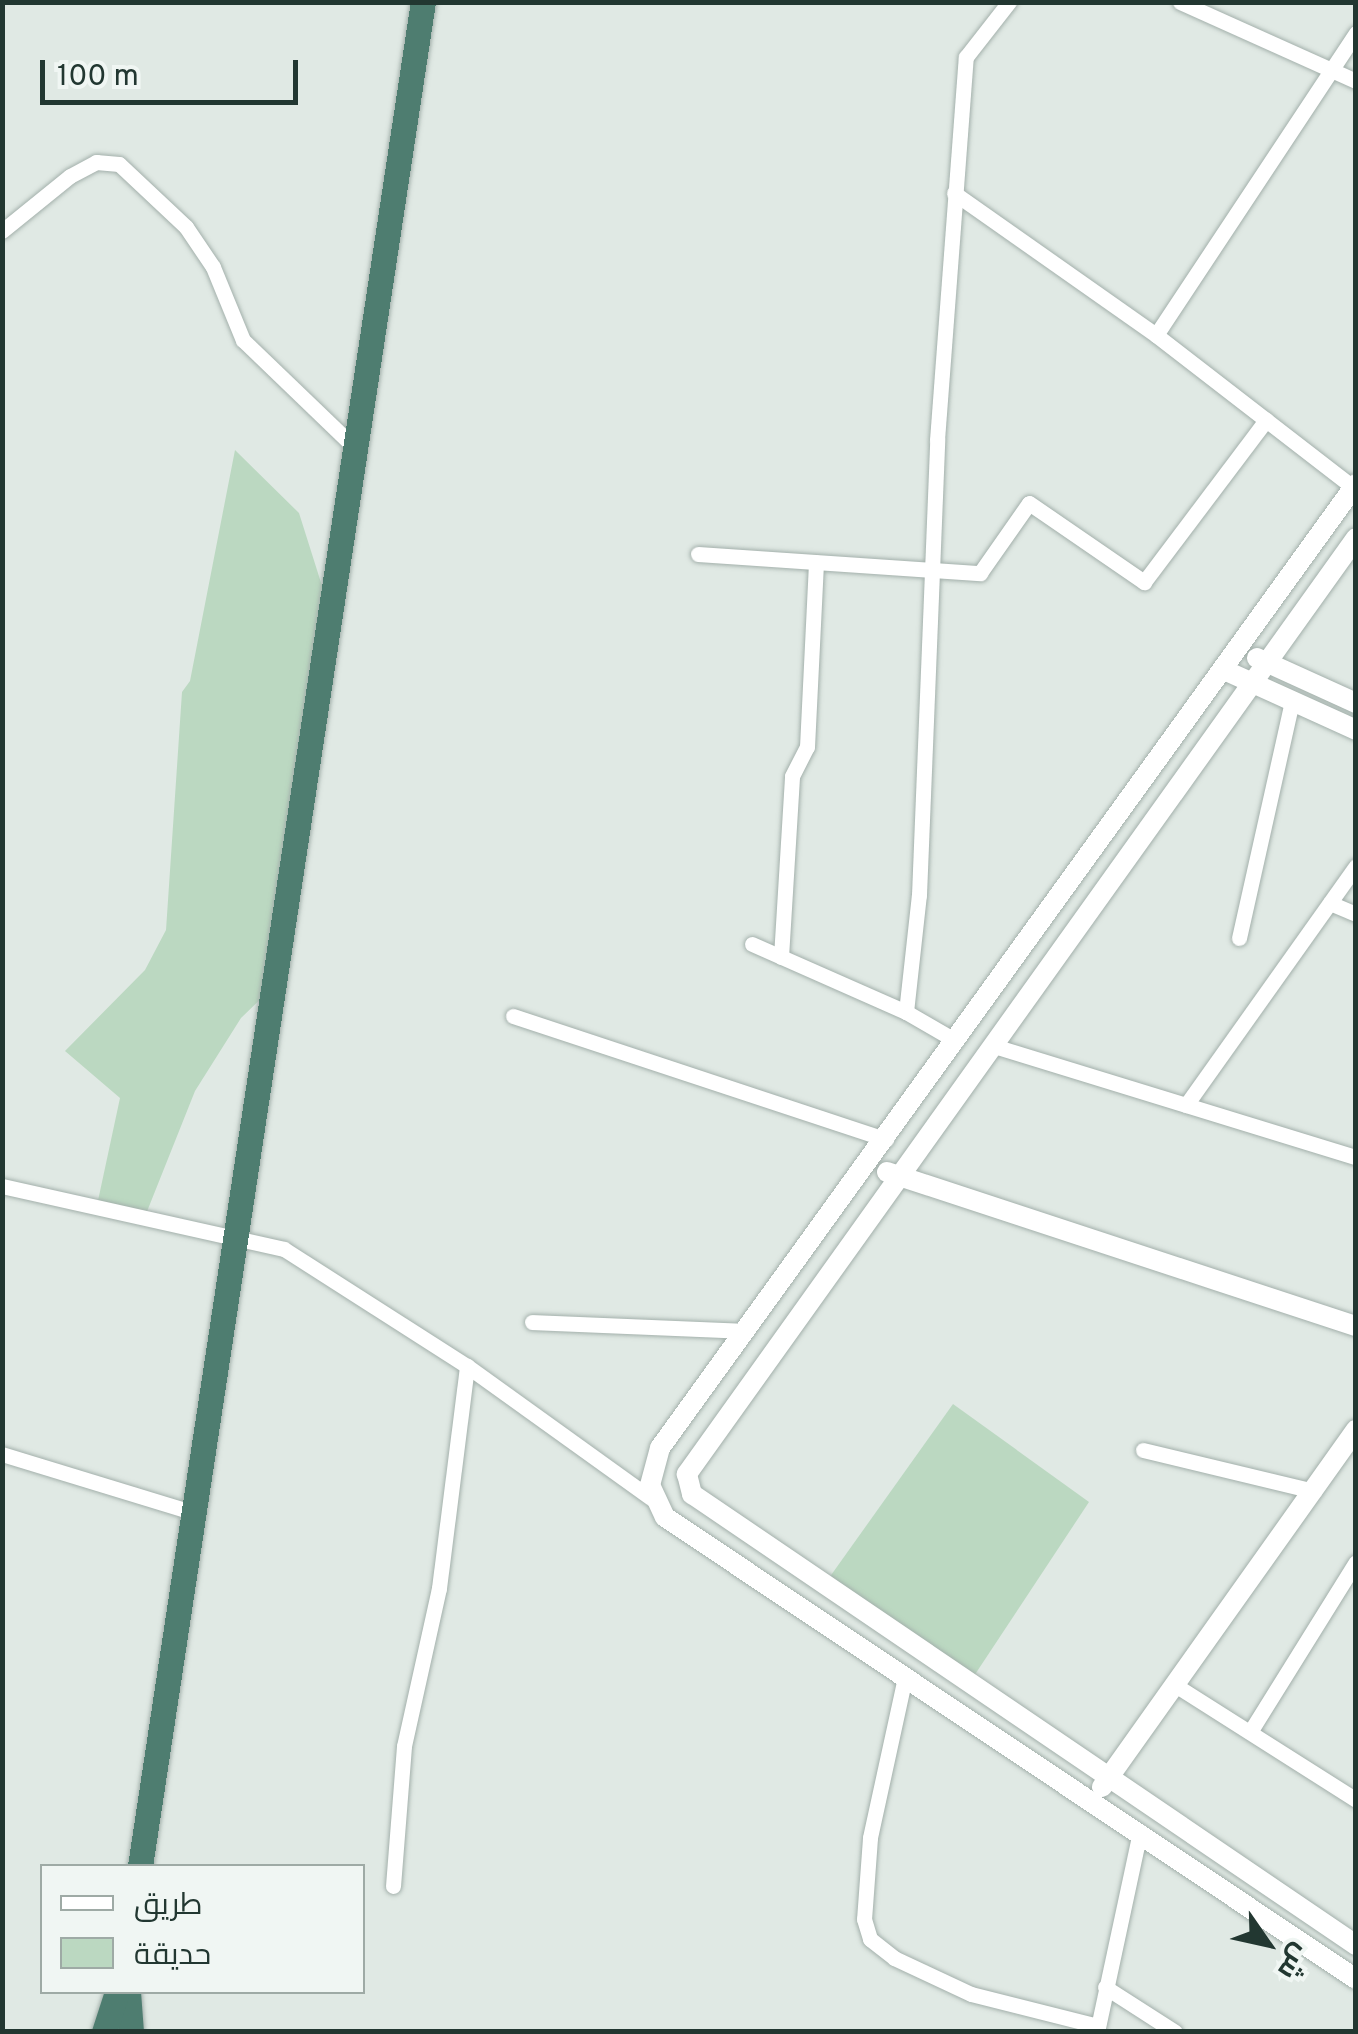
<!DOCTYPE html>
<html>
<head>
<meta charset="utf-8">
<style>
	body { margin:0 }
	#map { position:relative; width:1358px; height:2034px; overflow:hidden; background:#e0e9e4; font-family:Overpass,Cairo,sans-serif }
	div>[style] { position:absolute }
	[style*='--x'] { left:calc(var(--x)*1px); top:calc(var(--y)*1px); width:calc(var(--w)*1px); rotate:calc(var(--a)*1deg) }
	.green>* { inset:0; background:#bbd8c1 }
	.roads { filter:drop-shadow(0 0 2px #a3b0ab) drop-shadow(0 0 2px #a3b0ab) }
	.minor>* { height:15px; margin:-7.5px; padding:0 7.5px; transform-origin:7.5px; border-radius:7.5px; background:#fff }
	.tertiary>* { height:20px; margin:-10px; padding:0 10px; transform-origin:10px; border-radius:10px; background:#fff }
	.trunk>* { height:25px; margin:-12.5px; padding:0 12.5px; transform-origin:12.5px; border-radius:12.5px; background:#4e7d70 }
	span { translate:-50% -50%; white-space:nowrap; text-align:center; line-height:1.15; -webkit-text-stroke:9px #f0f6f3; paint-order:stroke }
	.frame { position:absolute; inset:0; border:5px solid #223731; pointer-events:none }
	.legend { position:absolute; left:40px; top:1864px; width:325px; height:130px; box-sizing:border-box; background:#f0f6f3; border:2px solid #9eaaa5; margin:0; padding:12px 18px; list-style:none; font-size:30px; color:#223731 }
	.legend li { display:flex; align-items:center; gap:20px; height:50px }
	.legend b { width:50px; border:2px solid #9eaaa5 }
	.north { position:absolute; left:1218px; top:1894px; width:100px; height:100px; -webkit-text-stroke:8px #f0f6f3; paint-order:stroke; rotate:124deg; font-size:28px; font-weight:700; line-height:40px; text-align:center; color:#223731 }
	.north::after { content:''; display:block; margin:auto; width:35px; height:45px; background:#223731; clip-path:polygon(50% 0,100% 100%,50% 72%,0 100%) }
	.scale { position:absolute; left:40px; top:60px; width:258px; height:45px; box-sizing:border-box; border:5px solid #223731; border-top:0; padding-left:12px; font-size:30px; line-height:35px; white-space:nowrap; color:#223731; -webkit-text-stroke:8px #f0f6f3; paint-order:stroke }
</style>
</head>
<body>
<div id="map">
	<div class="green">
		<i style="clip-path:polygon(235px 450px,299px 513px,329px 608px,270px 990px,241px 1018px,195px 1091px,144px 1219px,96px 1210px,120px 1098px,65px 1051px,145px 970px,166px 930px,182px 692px,190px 681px)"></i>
		<i style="clip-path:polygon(953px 1404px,1089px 1502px,970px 1682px,824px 1585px)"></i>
	</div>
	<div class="roads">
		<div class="minor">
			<i style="--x:1180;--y:2;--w:193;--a:24.2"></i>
			<i style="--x:954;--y:193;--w:247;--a:35.1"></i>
			<i style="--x:1156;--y:335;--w:249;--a:37.7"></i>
			<i style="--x:2;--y:231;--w:87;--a:-39"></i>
			<i style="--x:70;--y:176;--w:30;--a:-28"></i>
			<i style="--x:96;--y:162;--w:23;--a:5"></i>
			<i style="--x:119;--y:164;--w:92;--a:43.2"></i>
			<i style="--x:186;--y:227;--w:48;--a:56"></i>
			<i style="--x:213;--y:267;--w:79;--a:67.7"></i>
			<i style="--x:243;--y:340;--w:154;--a:43.9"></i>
			<i style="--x:1156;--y:335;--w:362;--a:-56.5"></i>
			<i style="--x:698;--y:554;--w:283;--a:3.9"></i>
			<i style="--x:980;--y:573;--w:85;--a:-55"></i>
			<i style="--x:1029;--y:503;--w:140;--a:34.5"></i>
			<i style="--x:1144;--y:582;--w:203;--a:-53"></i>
			<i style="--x:1330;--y:903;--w:28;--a:23"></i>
			<i style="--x:1239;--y:938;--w:243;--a:-77.4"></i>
			<i style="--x:752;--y:944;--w:168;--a:23.8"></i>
			<i style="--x:906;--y:1012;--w:58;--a:30.1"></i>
			<i style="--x:781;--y:957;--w:181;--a:-86.5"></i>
			<i style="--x:792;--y:776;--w:33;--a:-63"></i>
			<i style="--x:807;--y:747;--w:185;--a:-87.2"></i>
			<i style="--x:906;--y:1012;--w:118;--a:-83.7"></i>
			<i style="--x:919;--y:895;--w:455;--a:-87.7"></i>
			<i style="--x:937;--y:440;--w:384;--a:-85.7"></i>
			<i style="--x:966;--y:57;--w:70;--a:-52"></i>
			<i style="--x:513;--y:1016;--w:393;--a:18.3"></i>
			<i style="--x:991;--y:1045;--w:382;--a:17.1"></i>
			<i style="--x:1186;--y:1105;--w:293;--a:-54.6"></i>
			<i style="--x:2;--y:1186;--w:289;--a:12.6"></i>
			<i style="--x:284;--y:1249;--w:217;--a:32.6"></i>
			<i style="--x:467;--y:1366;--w:226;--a:35.7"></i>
			<i style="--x:532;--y:1322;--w:214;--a:2.4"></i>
			<i style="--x:1143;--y:1450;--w:176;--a:13.5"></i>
			<i style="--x:2;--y:1454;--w:199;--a:17"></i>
			<i style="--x:905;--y:1677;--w:165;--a:102.3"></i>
			<i style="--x:870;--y:1838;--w:81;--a:94.2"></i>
			<i style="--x:864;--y:1919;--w:21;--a:73"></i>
			<i style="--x:870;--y:1939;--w:31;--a:38"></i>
			<i style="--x:894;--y:1958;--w:85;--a:25.1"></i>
			<i style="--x:971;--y:1994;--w:131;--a:14.1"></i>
			<i style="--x:1175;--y:1685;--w:214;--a:32.4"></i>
			<i style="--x:1250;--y:1732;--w:200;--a:-58.1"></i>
			<i style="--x:393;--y:1886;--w:140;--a:-85.5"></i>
			<i style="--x:404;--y:1746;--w:162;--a:-77.5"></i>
			<i style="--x:439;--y:1588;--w:224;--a:-82.8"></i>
			<i style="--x:1105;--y:1987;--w:83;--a:32.7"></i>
			<i style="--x:1097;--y:2032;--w:205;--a:-77.9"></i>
		</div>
		<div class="tertiary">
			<i style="--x:1356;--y:484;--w:1189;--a:125.83"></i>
			<i style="--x:660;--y:1448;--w:38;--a:105"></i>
			<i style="--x:650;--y:1485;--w:35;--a:65"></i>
			<i style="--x:665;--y:1517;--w:831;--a:33.77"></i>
			<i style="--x:1356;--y:538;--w:1151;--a:125.56"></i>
			<i style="--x:687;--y:1474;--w:21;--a:76"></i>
			<i style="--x:692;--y:1494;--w:803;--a:34.19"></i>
			<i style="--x:1257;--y:658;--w:109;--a:24.4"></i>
			<i style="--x:1224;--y:670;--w:145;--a:24.4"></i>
			<i style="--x:887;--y:1172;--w:494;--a:18.2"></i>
			<i style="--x:1102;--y:1787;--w:438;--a:-54.6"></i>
		</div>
		<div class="trunk">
			<i style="--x:140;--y:1866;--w:1885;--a:-81.37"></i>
			<i style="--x:128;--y:1992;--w:40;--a:85.7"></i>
			<i style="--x:104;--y:2032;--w:42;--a:-72"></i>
		</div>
	</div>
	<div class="frame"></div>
	<ul class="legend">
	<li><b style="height:12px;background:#fff"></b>طريق</li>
	<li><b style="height:28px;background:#bbd8c1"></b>حديقة</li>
	</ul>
	<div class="north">ش</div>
	<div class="scale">100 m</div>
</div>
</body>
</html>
